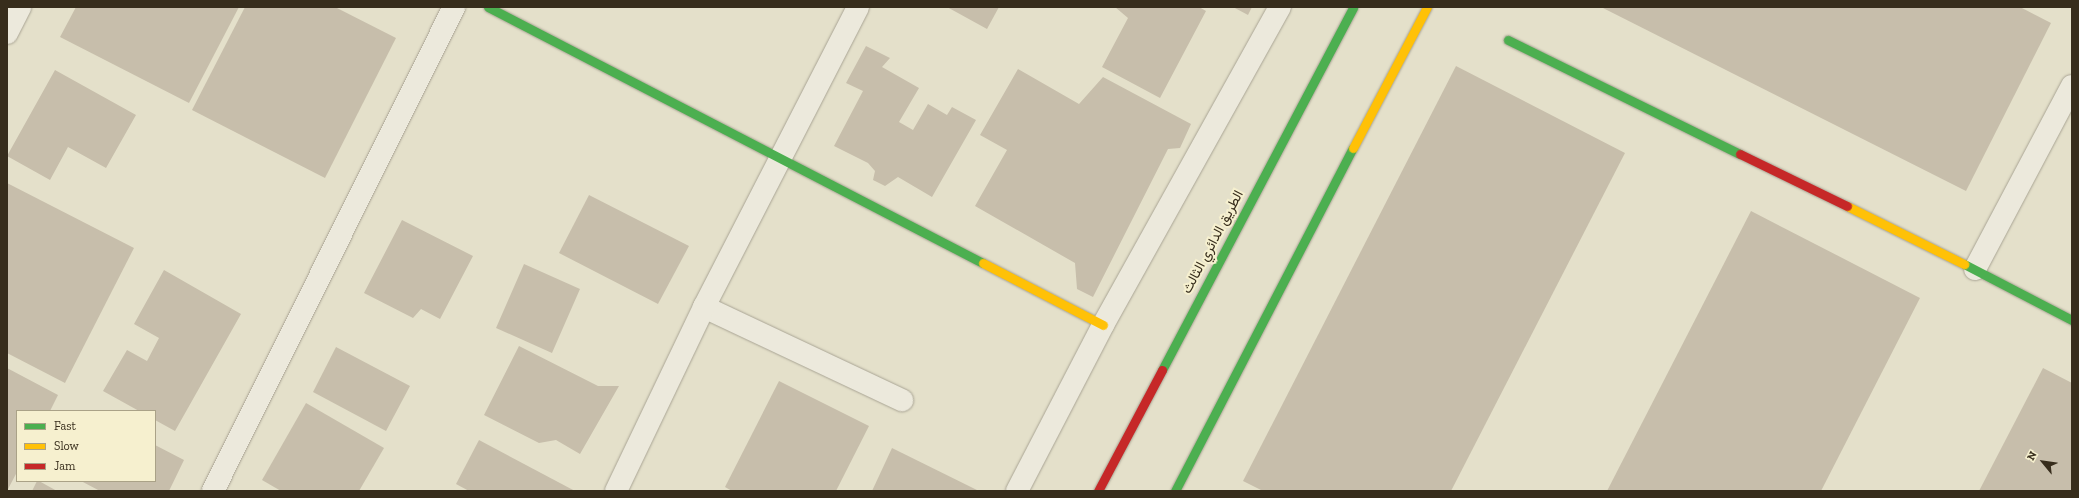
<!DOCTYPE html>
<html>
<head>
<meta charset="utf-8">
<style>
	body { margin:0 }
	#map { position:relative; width:2079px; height:498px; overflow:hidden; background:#e4e0ca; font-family:"Zilla Slab",Vazirmatn,serif }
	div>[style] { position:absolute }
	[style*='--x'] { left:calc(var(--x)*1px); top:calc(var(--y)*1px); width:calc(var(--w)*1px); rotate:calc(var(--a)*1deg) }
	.building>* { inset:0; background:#c7beab }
	.roads { filter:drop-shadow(0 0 1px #a9a494) drop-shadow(0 0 1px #a9a494) }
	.street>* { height:22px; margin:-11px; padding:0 11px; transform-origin:11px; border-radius:11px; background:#ece9dc }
	.fast>* { height:9px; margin:-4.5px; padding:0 4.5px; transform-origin:4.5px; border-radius:4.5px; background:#4caf50 }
	.slow>* { height:9px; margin:-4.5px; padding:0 4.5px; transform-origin:4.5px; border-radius:4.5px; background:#ffc107 }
	.jam>* { height:9px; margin:-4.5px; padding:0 4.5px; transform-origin:4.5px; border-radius:4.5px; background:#c62828 }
	span { translate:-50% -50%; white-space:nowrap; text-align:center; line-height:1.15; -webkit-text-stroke:4px #f6f0cf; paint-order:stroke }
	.street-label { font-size:14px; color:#372d1c }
	.frame { position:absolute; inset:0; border:8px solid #372d1c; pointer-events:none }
	.legend { position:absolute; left:16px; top:410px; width:140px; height:72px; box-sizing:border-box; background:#f6f0cf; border:1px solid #aaa287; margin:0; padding:5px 7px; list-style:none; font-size:12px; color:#372d1c }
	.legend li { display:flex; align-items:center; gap:8px; height:20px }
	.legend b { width:20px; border:1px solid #aaa287 }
	.north { position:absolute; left:2023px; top:442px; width:40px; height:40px; -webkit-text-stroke:3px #f6f0cf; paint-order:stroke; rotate:299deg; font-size:11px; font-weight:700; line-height:16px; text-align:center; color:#372d1c }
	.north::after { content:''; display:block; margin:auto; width:14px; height:18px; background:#372d1c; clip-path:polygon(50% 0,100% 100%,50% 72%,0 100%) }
</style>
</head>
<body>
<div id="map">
	<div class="building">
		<i style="clip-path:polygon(76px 7px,239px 7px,189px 103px,60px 37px)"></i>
		<i style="clip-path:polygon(245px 7px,335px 7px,396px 38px,325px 178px,192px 110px)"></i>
		<i style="clip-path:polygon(947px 7px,999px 7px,987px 29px)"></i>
		<i style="clip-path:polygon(1115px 7px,1199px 7px,1206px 11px,1160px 98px,1102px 67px,1128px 18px)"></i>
		<i style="clip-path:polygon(1233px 7px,1252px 7px,1248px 15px)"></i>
		<i style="clip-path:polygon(1601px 7px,2020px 7px,2051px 23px,1966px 191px)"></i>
		<i style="clip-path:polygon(866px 46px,890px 58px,882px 67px,919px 88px,899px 122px,913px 130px,928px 104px,947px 115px,952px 107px,976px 120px,932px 197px,898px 177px,885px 186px,873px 180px,875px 171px,868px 163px,834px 146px,863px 91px,846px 83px)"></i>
		<i style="clip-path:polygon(1456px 66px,1625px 153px,1451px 491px,1263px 491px,1243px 481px)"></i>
		<i style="clip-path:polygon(1018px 69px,1079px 104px,1103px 77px,1191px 124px,1180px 148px,1168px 149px,1093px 297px,1077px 289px,1075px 263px,975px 206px,1007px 150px,980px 135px)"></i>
		<i style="clip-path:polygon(55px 70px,136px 115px,106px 168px,68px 147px,50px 180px,7px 156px)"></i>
		<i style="clip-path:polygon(7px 183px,134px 248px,65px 383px,7px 353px)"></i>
		<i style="clip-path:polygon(589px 195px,689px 246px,658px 304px,559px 253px)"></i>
		<i style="clip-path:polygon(1751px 211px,1920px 298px,1821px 491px,1607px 491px)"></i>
		<i style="clip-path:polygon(402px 220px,473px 256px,440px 319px,421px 309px,413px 318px,364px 293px)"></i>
		<i style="clip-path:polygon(524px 264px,580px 289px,552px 353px,496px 328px)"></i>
		<i style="clip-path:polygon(164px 270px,241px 314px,175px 431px,155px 420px,155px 411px,139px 411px,103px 391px,127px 350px,147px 361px,159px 338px,134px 324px)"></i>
		<i style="clip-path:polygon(519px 346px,598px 386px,619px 386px,580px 454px,556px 440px,539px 443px,484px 415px)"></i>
		<i style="clip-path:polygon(336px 347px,410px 386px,386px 431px,313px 392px)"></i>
		<i style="clip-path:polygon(7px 368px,58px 395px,50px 411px,17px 411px,17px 472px,7px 491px)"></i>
		<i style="clip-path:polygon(2043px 368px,2072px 383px,2072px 491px,1979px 491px)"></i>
		<i style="clip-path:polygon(779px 381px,869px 426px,836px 491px,732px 491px,725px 487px)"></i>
		<i style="clip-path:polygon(306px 403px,384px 448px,359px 491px,281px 491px,262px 480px)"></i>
		<i style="clip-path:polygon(479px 440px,575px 491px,469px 491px,456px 484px)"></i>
		<i style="clip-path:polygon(155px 445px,184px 460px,169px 491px,100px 491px,81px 481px,155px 481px)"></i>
		<i style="clip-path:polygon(892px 448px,979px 491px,872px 491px)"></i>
		<i style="clip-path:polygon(37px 481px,39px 481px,57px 491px,32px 491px)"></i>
	</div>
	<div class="roads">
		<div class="street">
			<i style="--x:7;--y:33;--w:29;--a:-63"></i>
			<i style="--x:1975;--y:269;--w:207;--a:-62.1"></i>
			<i style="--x:704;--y:307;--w:219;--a:25.2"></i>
			<i style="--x:213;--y:491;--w:541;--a:-63.53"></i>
			<i style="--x:616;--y:491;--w:204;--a:-64.4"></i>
			<i style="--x:704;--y:307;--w:337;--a:-62.8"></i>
			<i style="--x:1017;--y:491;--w:187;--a:-62.6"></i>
			<i style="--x:1103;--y:325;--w:364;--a:-60.9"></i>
		</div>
		<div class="fast">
			<i style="--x:488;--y:7;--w:557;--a:27.35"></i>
			<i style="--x:1508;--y:40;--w:258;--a:26.2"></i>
			<i style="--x:1964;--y:264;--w:122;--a:27.4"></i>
			<i style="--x:1162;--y:370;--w:410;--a:-62.2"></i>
			<i style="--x:1175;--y:491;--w:386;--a:-62.6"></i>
		</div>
		<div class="slow">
			<i style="--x:1353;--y:148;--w:159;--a:-62.3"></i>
			<i style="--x:1847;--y:206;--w:131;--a:26.4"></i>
			<i style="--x:983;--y:263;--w:135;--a:27.3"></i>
		</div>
		<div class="jam">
			<i style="--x:1740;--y:154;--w:119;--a:25.9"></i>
			<i style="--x:1098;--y:491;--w:137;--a:-62.1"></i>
		</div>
	</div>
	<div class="street-label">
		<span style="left:1213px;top:242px;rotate:-62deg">الطريق الدائري الثالث</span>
	</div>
	<div class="frame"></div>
	<ul class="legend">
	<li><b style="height:5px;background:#4caf50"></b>Fast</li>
	<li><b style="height:5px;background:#ffc107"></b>Slow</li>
	<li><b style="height:5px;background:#c62828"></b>Jam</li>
	</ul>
	<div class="north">N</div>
</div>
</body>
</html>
